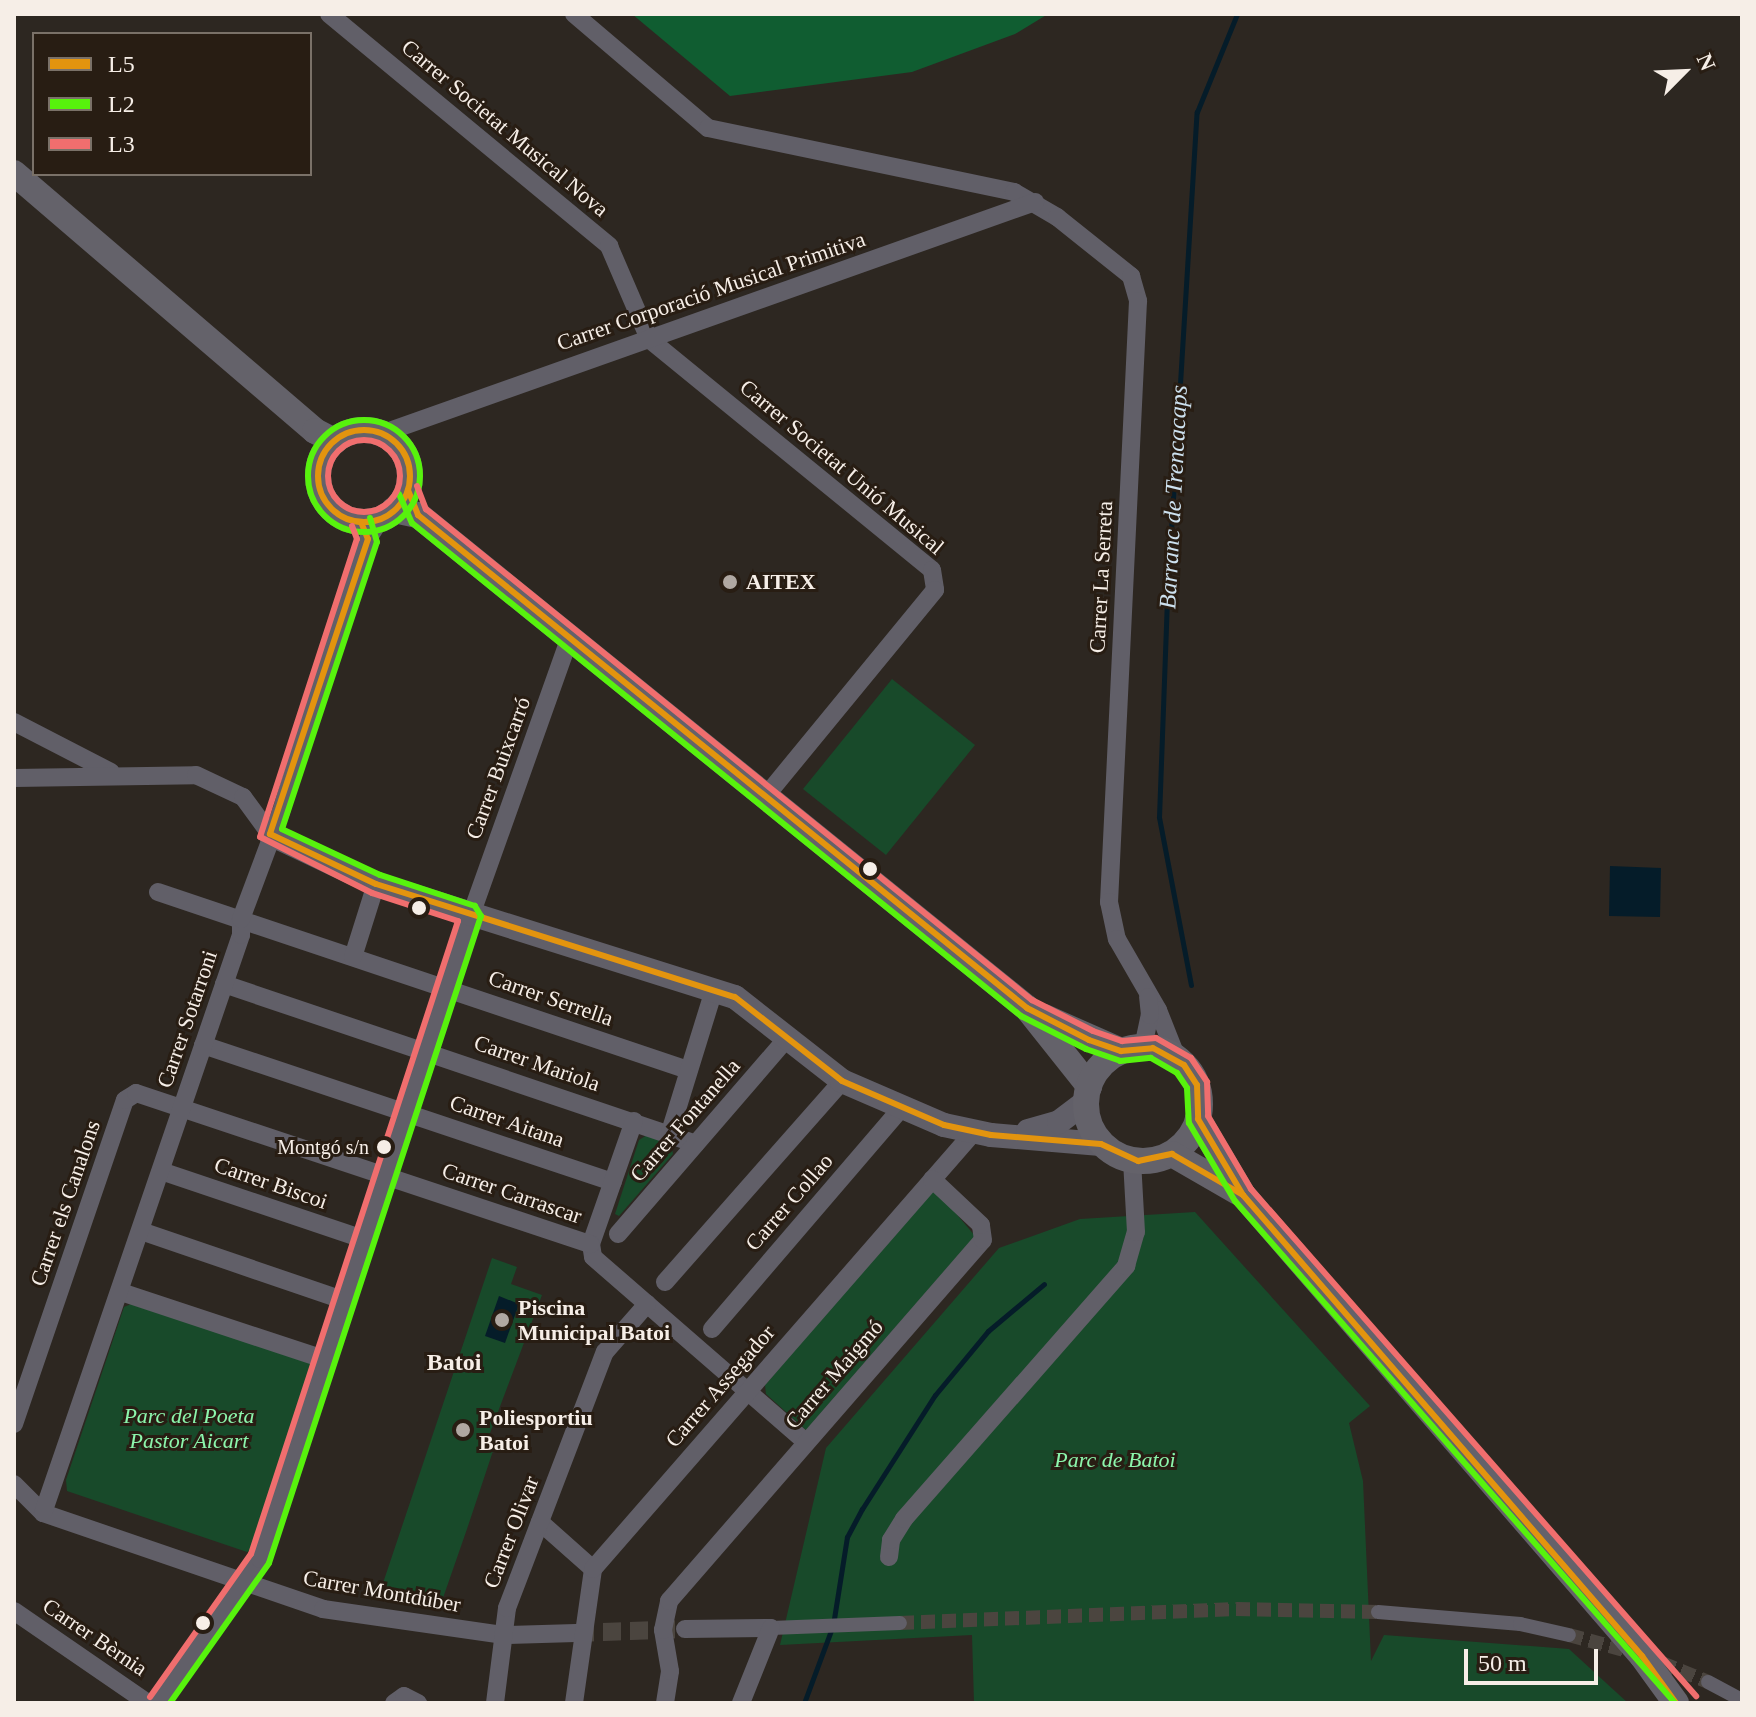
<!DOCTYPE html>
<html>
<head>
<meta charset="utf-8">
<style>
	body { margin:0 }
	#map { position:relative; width:1756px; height:1717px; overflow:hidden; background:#2d2721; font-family:Georgia,serif }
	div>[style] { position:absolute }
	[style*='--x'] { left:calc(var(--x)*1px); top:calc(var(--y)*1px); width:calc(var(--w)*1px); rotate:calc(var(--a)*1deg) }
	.green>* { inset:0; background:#184a2a }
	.forest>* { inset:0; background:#105d31 }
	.water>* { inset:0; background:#051c29 }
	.stream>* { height:5px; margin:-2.5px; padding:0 2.5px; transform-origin:2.5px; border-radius:2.5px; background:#051c29 }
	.pedestrian-tunnel>* { height:14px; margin-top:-7px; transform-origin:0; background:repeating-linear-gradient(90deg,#4b453f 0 14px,transparent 0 21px) }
	.minor-tunnel>* { height:18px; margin-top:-9px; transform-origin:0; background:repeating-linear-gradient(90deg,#4b453f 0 18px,transparent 0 27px) }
	.pedestrian>* { height:14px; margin:-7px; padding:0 7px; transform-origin:7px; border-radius:7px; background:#615f68 }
	.minor>* { height:18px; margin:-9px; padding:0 9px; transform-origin:9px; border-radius:9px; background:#615f68 }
	.tertiary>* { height:24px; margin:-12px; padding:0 12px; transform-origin:12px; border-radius:12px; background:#615f68 }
	.secondary>* { height:26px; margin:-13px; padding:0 13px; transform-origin:13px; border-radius:13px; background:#64626a }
	.secondary>.ring { margin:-13px; padding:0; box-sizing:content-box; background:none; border:26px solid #64626a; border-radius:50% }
	.bus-1>* { height:6px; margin:-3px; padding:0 3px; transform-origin:3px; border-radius:3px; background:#e3940e }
	.bus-1>.ring { margin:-3px; padding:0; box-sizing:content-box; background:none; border:6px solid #e3940e; border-radius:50% }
	.bus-2>* { height:6px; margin:-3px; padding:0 3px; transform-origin:3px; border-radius:3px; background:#57f20d }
	.bus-2>.ring { margin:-3px; padding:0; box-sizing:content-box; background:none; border:6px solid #57f20d; border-radius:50% }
	.bus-3>* { height:6px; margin:-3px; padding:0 3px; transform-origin:3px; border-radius:3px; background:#f06e6e }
	.bus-3>.ring { margin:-3px; padding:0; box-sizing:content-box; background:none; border:6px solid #f06e6e; border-radius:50% }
	.dots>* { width:22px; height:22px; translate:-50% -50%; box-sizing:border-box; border:4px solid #281d13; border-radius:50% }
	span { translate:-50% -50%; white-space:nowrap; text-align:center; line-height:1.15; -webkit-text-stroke:6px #281d13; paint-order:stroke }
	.bus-label { font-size:20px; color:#f6eee7 }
	.right { translate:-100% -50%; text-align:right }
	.street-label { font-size:22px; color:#f6eee7 }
	.poi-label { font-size:22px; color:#f6eee7; font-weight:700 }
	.left { translate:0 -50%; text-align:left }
	.park-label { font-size:22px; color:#8cf6ac; font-style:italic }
	.water-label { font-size:24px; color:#cde1ef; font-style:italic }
	.neighbourhood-label { font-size:24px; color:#f6eee7; font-weight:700 }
	.frame { position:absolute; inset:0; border:16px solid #f6eee7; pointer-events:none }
	.legend { position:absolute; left:32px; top:32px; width:280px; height:144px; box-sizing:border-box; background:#281d13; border:2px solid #7a7168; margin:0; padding:10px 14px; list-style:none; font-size:24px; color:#f6eee7 }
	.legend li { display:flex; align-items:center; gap:16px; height:40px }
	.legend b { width:40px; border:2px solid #7a7168 }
	.north { position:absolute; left:1644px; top:32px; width:80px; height:80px; -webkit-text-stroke:6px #281d13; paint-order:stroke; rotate:66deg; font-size:22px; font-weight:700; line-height:32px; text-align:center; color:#f6eee7 }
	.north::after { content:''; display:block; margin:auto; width:28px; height:36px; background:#f6eee7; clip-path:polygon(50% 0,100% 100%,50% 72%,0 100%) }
	.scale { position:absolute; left:1464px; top:1649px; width:134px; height:36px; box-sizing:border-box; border:4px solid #f6eee7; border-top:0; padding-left:10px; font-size:24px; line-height:28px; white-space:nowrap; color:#f6eee7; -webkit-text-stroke:6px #281d13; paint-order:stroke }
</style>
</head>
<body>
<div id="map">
	<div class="green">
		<i style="clip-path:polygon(892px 679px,975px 745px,886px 855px,803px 789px)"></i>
		<i style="clip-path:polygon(647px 1135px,671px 1144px,673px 1154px,619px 1216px,615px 1214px,639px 1140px)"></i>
		<i style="clip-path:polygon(931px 1192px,938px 1192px,975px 1236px,806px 1430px,766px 1394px,765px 1385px)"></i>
		<i style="clip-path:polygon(1195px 1212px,1370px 1406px,1349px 1423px,1363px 1481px,1371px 1661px,1384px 1635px,1569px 1649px,1628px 1703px,974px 1703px,972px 1635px,780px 1645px,826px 1448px,999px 1248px,1080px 1219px)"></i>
		<i style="clip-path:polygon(492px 1258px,517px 1267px,511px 1284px,542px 1295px,487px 1441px,495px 1445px,467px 1529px,443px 1598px,382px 1586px)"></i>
		<i style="clip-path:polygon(131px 1304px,312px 1363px,314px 1369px,254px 1548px,247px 1552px,67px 1491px,66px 1480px,124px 1307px)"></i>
	</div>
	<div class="forest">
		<i style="clip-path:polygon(632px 14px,1048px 14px,1015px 34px,912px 72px,730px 96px)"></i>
	</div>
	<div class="water">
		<i style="clip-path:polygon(1610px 866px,1661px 868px,1660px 917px,1609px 916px)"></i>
		<i style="clip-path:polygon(499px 1296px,519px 1304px,505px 1343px,485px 1336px)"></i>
	</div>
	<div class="stream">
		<i style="--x:1191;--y:985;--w:171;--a:-100.8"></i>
		<i style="--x:1159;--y:817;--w:221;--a:-87.9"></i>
		<i style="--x:1167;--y:596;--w:485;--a:-86.5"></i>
		<i style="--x:1197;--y:112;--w:106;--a:-67.8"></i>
		<i style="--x:804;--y:1703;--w:83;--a:-69.6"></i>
		<i style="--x:833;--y:1625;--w:89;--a:-81"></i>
		<i style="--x:847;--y:1537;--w:32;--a:-62"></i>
		<i style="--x:862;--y:1509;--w:135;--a:-57.4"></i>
		<i style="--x:935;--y:1395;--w:83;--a:-50.4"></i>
		<i style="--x:988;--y:1331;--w:73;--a:-40"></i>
	</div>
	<div class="pedestrian-tunnel">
		<i style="--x:900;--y:1623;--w:336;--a:-2.4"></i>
		<i style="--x:1236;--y:1609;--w:142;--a:1.2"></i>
		<i style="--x:1569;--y:1635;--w:76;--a:15.3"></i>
		<i style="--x:1642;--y:1655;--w:71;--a:22.2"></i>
	</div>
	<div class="minor-tunnel">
		<i style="--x:576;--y:1633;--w:109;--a:-2.1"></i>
	</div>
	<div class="pedestrian">
		<i style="--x:1378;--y:1612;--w:143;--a:4.8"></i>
		<i style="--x:1520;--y:1624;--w:50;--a:12.7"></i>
		<i style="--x:771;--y:1628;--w:129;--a:-2.2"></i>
		<i style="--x:1708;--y:1682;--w:38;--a:28"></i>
	</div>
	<div class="minor">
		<i style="--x:329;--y:14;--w:364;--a:39.6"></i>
		<i style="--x:609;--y:246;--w:101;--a:66.7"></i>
		<i style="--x:649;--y:339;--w:365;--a:39.2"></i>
		<i style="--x:932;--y:570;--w:20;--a:81"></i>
		<i style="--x:935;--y:590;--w:266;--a:129.4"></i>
		<i style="--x:574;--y:14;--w:176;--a:40.4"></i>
		<i style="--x:708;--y:128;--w:313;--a:11.8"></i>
		<i style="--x:1014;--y:192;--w:50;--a:30.2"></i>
		<i style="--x:1057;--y:217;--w:95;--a:38.6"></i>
		<i style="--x:1131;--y:276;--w:26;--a:74"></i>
		<i style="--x:1138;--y:301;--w:602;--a:92.76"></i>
		<i style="--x:1109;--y:902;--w:38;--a:78"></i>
		<i style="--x:1117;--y:939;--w:82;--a:60"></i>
		<i style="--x:1158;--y:1010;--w:52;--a:68.4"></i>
		<i style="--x:381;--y:434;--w:694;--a:-19.53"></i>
		<i style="--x:14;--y:722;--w:109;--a:27.3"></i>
		<i style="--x:14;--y:778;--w:182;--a:-0.9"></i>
		<i style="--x:196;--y:775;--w:52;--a:25.1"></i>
		<i style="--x:243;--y:797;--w:46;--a:53.9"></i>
		<i style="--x:158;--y:892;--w:559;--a:18.56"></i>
		<i style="--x:353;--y:957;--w:77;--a:-72.5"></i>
		<i style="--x:224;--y:984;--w:498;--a:18.7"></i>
		<i style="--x:203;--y:1045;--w:432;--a:18.5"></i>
		<i style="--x:1143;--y:1047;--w:33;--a:-78"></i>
		<i style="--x:1150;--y:1015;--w:18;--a:-96"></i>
		<i style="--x:634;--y:1121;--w:130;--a:109.3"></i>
		<i style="--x:591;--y:1244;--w:13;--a:81"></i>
		<i style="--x:593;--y:1257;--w:282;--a:41"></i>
		<i style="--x:670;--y:1132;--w:149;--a:-72.8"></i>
		<i style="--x:161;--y:1171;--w:216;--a:18.6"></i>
		<i style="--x:141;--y:1231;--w:217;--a:18.9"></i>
		<i style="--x:618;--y:1234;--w:260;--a:-49.2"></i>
		<i style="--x:665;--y:1282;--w:268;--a:-48.6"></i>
		<i style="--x:121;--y:1292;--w:217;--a:18.3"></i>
		<i style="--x:712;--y:1329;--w:292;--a:-49.4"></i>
		<i style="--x:14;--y:1424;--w:342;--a:-71.1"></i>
		<i style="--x:125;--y:1100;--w:13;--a:-32"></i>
		<i style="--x:136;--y:1093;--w:479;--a:18.4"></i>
		<i style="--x:14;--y:1484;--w:41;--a:45"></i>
		<i style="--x:43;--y:1513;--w:296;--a:18.9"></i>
		<i style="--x:323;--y:1609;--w:183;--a:8.2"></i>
		<i style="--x:504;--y:1635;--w:72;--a:-1.6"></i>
		<i style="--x:43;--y:1513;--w:611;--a:-71.09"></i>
		<i style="--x:241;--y:935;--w:16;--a:-90"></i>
		<i style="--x:241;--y:919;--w:114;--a:-69.5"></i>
		<i style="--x:281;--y:812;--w:194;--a:-73.2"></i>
		<i style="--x:337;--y:626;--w:92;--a:-70.4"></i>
		<i style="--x:368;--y:539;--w:25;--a:-58"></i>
		<i style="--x:540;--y:1522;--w:71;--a:41.6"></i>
		<i style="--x:889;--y:1557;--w:17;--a:-83"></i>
		<i style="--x:891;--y:1540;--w:25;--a:-58"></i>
		<i style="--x:904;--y:1519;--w:337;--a:-48.7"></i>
		<i style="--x:1126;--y:1266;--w:35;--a:-74"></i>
		<i style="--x:1136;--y:1232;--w:71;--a:-93.2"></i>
		<i style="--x:14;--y:1611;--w:163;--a:34.5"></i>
		<i style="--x:685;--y:1629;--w:86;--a:-0.7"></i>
		<i style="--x:771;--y:1628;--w:81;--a:111.8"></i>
		<i style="--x:158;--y:1703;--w:176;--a:-54.7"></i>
		<i style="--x:260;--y:1559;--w:678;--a:-71.86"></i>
		<i style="--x:471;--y:915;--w:295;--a:-70.4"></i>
		<i style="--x:394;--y:1703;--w:12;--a:-35"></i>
		<i style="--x:404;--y:1696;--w:16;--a:27"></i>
		<i style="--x:495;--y:1703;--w:96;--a:-82.8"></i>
		<i style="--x:507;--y:1608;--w:274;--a:-69.1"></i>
		<i style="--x:605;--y:1352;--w:64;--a:-48.8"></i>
		<i style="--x:574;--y:1703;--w:135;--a:-81.9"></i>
		<i style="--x:593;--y:1569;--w:578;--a:-48.93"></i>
		<i style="--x:665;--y:1703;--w:32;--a:-81"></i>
		<i style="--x:670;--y:1671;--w:42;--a:-99.7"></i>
		<i style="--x:663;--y:1630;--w:30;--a:-78"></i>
		<i style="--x:669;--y:1601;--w:478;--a:-49"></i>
		<i style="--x:983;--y:1240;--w:15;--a:-98"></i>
		<i style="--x:981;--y:1225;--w:67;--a:-136.8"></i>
	</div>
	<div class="tertiary">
		<i style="--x:270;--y:834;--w:117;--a:25.3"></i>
		<i style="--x:376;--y:884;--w:376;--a:17.5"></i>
		<i style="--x:735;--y:997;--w:136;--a:38.1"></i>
		<i style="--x:842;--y:1081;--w:111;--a:23.3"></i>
		<i style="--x:944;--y:1125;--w:48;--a:12"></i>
		<i style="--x:991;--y:1135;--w:110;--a:4.7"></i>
		<i style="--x:1028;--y:1131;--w:32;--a:-16"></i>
		<i style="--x:1059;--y:1122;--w:34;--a:-37"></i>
	</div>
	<div class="secondary">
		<i style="--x:14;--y:173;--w:396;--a:40.6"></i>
		<i style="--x:315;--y:431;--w:22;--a:27"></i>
		<i class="ring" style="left:318px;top:430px;width:66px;height:66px"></i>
		<i style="--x:394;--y:510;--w:25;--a:12"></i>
		<i style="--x:418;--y:515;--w:784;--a:38.99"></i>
		<i style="--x:1027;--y:1008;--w:100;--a:51.5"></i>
		<i style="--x:1044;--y:1017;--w:84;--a:23.8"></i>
		<i class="ring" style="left:1086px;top:1047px;width:88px;height:88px"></i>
		<i style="--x:1198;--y:1119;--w:88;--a:59.4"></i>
		<i style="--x:1243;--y:1195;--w:610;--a:49.12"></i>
		<i style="--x:1642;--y:1656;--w:58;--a:54.1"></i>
		<i style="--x:1172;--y:1154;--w:76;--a:29.9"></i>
	</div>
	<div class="bus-1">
		<i class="ring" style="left:318px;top:430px;width:86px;height:86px"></i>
		<i style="--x:408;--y:490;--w:27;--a:68"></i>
		<i style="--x:418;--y:515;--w:784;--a:38.99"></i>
		<i style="--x:1027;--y:1008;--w:70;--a:27.3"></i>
		<i style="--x:1089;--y:1040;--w:34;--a:19"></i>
		<i style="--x:1121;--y:1051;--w:32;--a:-5"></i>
		<i style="--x:1153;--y:1048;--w:35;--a:29"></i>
		<i style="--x:1184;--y:1065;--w:24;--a:57"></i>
		<i style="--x:1197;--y:1085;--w:34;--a:88"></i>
		<i style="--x:1198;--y:1119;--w:88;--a:59.4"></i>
		<i style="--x:1243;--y:1195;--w:610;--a:49.12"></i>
		<i style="--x:1642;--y:1656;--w:58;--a:54.1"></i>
		<i style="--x:361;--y:522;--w:18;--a:68"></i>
		<i style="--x:368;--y:539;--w:311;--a:108.4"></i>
		<i style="--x:270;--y:834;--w:117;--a:25.3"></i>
		<i style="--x:376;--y:884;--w:376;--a:17.5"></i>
		<i style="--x:735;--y:997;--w:136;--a:38.1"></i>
		<i style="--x:842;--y:1081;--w:111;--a:23.3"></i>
		<i style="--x:944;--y:1125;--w:48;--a:12"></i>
		<i style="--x:991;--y:1135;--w:110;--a:4.7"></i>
		<i style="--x:1101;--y:1144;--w:41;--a:24.7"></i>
		<i style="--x:1138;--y:1161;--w:35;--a:-12"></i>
		<i style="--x:1172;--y:1154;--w:82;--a:30"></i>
	</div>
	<div class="bus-2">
		<i class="ring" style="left:308px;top:420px;width:106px;height:106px"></i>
		<i style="--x:399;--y:494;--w:32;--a:66"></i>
		<i style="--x:412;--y:523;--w:784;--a:38.99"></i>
		<i style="--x:1021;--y:1016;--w:73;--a:26.9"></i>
		<i style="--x:1086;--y:1049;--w:36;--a:19"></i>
		<i style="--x:1120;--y:1061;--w:31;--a:-6"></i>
		<i style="--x:1151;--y:1058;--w:30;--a:30"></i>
		<i style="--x:1177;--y:1073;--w:18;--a:56"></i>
		<i style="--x:1187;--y:1088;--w:35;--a:87"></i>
		<i style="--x:1189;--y:1123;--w:91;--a:59.5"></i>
		<i style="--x:1235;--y:1201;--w:668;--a:48.77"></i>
		<i style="--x:170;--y:1703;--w:171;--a:-54.7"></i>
		<i style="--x:269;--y:1563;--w:681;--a:-71.86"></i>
		<i style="--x:481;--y:916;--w:12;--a:-121"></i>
		<i style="--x:475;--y:906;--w:100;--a:-161.9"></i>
		<i style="--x:380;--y:875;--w:108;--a:-154.9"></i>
		<i style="--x:282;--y:829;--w:302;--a:-71.7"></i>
		<i style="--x:377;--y:542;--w:25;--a:-106"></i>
	</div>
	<div class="bus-3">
		<i class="ring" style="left:328px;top:440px;width:66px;height:66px"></i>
		<i style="--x:417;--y:486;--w:25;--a:69"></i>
		<i style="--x:426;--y:509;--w:780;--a:39.02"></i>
		<i style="--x:1032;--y:1000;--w:68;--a:26.9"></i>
		<i style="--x:1093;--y:1031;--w:31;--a:19"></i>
		<i style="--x:1122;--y:1041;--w:34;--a:-5"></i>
		<i style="--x:1156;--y:1038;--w:40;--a:29.7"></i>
		<i style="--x:1191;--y:1058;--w:29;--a:56"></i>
		<i style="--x:1207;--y:1082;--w:34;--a:88"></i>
		<i style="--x:1208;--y:1116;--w:85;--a:59.5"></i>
		<i style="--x:1251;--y:1189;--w:675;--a:48.73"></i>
		<i style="--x:150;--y:1697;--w:175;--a:-54.8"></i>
		<i style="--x:251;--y:1554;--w:666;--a:-71.89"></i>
		<i style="--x:458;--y:921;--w:90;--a:-162"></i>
		<i style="--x:372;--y:893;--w:125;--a:-153.4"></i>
		<i style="--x:260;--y:837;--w:313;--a:-72"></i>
		<i style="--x:357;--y:539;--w:14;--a:-111"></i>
	</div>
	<div class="dots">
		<i style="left:730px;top:582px;background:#b0a8a2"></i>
		<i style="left:870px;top:869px;background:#f6eee7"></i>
		<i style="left:419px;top:908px;background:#f6eee7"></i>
		<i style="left:384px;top:1147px;background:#f6eee7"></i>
		<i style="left:502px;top:1320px;background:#b0a8a2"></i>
		<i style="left:463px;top:1430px;background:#b0a8a2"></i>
		<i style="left:203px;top:1623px;background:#f6eee7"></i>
	</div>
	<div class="bus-label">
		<span class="right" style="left:369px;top:1147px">Montgó s/n</span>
	</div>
	<div class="street-label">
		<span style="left:505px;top:128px;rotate:40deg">Carrer Societat Musical Nova</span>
		<span style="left:711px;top:291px;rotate:-19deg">Carrer Corporació Musical Primitiva</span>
		<span style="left:842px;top:467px;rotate:40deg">Carrer Societat Unió Musical</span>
		<span style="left:1101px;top:577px;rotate:-87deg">Carrer La Serreta</span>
		<span style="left:498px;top:768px;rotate:-70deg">Carrer Buixcarró</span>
		<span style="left:551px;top:998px;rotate:19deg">Carrer Serrella</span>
		<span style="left:187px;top:1019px;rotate:-71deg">Carrer Sotarroni</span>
		<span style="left:537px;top:1063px;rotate:19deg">Carrer Mariola</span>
		<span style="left:685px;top:1120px;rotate:-49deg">Carrer Fontanella</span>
		<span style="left:507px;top:1121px;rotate:19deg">Carrer Aitana</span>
		<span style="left:271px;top:1183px;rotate:19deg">Carrer Biscoi</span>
		<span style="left:512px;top:1193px;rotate:19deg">Carrer Carrascar</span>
		<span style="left:789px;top:1202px;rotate:-49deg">Carrer Collao</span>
		<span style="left:65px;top:1203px;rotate:-71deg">Carrer els Canalons</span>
		<span style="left:834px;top:1374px;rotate:-49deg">Carrer Maigmó</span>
		<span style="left:720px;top:1386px;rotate:-49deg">Carrer Assegador</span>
		<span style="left:511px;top:1532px;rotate:-69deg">Carrer Olivar</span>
		<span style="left:382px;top:1591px;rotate:10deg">Carrer Montdúber</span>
		<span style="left:95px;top:1637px;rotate:34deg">Carrer Bèrnia</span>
	</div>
	<div class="poi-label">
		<span class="left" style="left:746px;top:582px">AITEX</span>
		<span class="left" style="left:518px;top:1320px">Piscina<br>Municipal Batoi</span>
		<span class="left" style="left:479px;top:1430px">Poliesportiu<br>Batoi</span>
	</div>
	<div class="park-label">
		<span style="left:189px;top:1428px">Parc del Poeta<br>Pastor Aicart</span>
		<span style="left:1115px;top:1460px">Parc de Batoi</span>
	</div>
	<div class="water-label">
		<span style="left:1174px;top:497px;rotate:-87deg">Barranc de Trencacaps</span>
	</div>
	<div class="neighbourhood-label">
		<span style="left:454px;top:1363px">Batoi</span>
	</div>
	<div class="frame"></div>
	<ul class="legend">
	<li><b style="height:10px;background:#e3940e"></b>L5</li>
	<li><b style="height:10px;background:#57f20d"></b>L2</li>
	<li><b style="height:10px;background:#f06e6e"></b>L3</li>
	</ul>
	<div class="north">N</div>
	<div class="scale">50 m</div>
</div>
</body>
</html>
